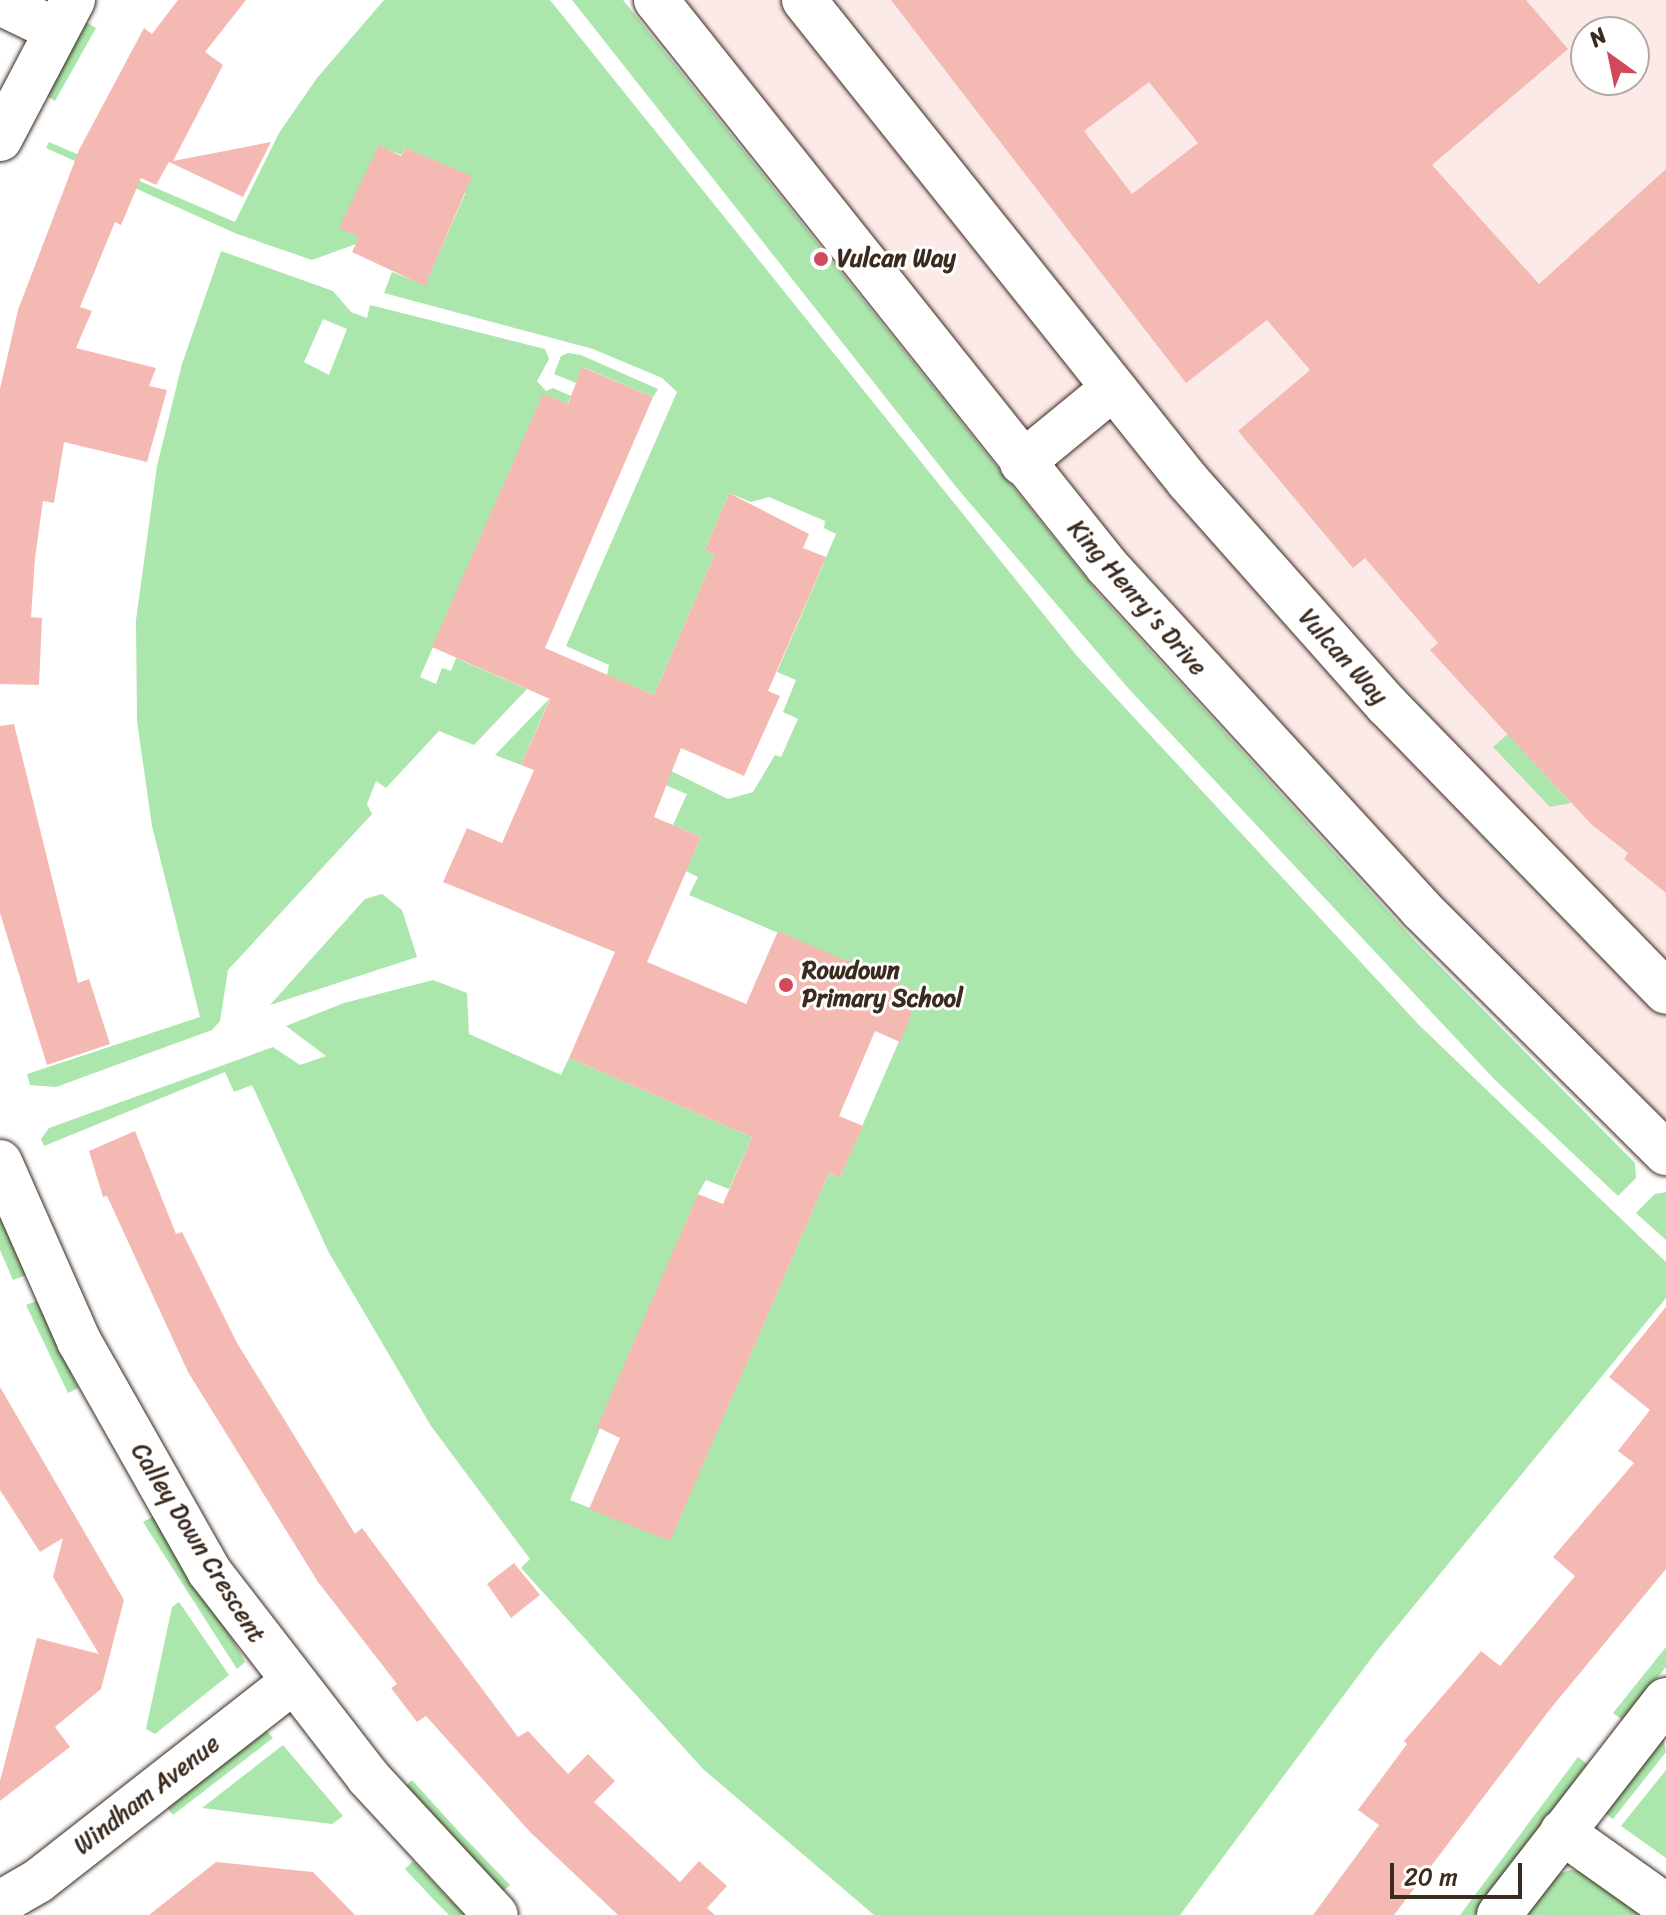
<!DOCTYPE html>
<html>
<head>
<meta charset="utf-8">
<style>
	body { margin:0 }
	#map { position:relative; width:1666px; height:1915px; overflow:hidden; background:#fff; font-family:Sriracha,sans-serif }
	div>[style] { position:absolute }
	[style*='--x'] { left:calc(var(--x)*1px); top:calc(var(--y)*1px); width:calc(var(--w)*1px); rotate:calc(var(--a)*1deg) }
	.built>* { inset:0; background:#fceae8 }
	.green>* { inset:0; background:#abe6ac }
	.building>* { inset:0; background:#f5b9b3 }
	.roads { filter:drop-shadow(0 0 2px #3b2a1e) drop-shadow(0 0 2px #3b2a1e) }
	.street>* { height:44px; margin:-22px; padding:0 22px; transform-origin:22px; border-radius:22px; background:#fff }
	.secondary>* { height:44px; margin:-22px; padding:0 22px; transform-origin:22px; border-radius:22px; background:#fff }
	.dots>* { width:22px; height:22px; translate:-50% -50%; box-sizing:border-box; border:4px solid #fff; border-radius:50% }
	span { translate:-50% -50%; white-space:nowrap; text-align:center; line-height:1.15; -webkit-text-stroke:6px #fff; paint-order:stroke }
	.poi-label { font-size:24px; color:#3b2a1e; font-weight:700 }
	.left { translate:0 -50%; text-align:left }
	.street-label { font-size:24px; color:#3b2a1e }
	.north { position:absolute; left:1570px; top:16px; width:80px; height:80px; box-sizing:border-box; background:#fff; border:2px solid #b1aaa5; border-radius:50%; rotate:327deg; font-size:22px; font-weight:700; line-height:32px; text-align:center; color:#3b2a1e }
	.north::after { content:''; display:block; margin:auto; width:28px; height:36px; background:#d1495b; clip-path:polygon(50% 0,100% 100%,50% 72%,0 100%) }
	.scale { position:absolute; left:1390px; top:1863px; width:132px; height:36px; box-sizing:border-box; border:4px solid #3b2a1e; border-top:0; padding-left:10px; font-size:24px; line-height:28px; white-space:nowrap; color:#3b2a1e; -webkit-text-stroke:6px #fff; paint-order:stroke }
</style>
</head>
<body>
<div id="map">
	<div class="built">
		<i style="clip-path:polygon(evenodd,656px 0,1666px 0,1666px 1153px,1421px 909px,656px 0,1586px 32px,1634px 32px,1634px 80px,1586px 80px,1586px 32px)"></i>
	</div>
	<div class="green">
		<i style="clip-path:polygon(384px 0,550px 0,1077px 656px,1419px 1025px,1666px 1262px,1666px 1298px,1376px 1652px,1180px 1915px,874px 1915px,703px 1769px,521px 1568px,530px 1559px,431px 1426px,328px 1251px,252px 1085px,234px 1092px,225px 1072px,44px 1146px,41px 1139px,49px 1128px,273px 1047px,300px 1065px,326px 1056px,286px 1026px,344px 1003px,433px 980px,467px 993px,469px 1034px,561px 1075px,569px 1058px,752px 1137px,729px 1189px,706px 1180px,698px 1194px,570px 1500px,670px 1540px,829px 1173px,840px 1177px,920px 993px,689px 895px,698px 877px,686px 871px,701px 837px,673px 825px,687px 794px,665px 785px,659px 765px,728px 799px,753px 792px,775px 755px,781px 757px,798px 719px,783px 712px,796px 680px,777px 672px,836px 534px,824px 528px,825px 521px,769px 497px,751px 502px,729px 493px,705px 550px,715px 554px,654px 695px,607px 675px,609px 665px,566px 646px,677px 392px,662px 378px,593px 349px,384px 293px,392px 272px,425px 285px,465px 194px,464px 173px,405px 148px,401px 155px,379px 146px,340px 228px,360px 237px,356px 244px,312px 260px,237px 234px,46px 148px,49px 142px,235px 222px,279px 133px,317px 78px)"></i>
		<i style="clip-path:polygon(572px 0,623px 0,1097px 592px,1414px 940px,1635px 1163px,1636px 1178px,1618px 1196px,1495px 1080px,1128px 688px,957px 488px)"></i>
		<i style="clip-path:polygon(86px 22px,96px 28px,55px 101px,45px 95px)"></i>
		<i style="clip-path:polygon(evenodd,221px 251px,333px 291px,351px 312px,367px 318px,370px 305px,545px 349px,549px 359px,537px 381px,546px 391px,553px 388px,571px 396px,540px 465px,518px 455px,512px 465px,420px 677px,436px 684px,442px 668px,451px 671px,456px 658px,527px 689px,474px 745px,439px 731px,386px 788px,376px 781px,367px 804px,372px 814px,228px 970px,220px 1021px,212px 1030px,56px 1087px,30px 1085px,27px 1074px,200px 1017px,152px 826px,137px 721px,136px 620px,157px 466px,182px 364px,221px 251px,323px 319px,347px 329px,329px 375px,304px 362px,323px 319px)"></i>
		<i style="clip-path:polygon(568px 353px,581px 355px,658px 389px,653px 397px,583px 367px,576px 383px,554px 374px,561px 356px)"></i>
		<i style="clip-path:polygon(550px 698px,521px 765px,495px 755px)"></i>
		<i style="clip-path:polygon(1508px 734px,1571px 803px,1550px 807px,1493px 747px)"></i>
		<i style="clip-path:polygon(382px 894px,402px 910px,417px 957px,270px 1005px,365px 899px)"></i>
		<i style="clip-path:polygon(1666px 1192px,1666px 1240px,1636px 1213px,1655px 1194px)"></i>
		<i style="clip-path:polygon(0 1214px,26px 1275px,13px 1280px,0 1250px)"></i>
		<i style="clip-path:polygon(37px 1301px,78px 1388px,68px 1393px,26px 1305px)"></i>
		<i style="clip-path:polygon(154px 1516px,240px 1652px,245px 1662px,237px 1669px,143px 1522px)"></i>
		<i style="clip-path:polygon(179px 1602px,229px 1675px,155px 1734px,146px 1729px,172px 1607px)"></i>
		<i style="clip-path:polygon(1666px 1647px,1666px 1667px,1623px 1720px,1613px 1713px)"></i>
		<i style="clip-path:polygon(267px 1731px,273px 1738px,173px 1815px,165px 1805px)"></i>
		<i style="clip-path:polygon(1663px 1736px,1666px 1752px,1613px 1819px,1602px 1811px)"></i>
		<i style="clip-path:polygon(283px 1745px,343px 1816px,332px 1824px,202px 1808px)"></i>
		<i style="clip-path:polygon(1578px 1757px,1587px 1764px,1475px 1915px,1460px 1915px)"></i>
		<i style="clip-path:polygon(1666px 1770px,1666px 1858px,1621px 1826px)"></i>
		<i style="clip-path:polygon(412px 1780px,460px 1833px,510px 1885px,502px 1892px,404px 1787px)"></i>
		<i style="clip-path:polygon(413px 1861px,444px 1894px,465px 1915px,449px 1915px,436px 1902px,405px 1869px)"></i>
		<i style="clip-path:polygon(1570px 1870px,1585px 1872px,1649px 1915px,1525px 1915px,1556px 1875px)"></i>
	</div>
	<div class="building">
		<i style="clip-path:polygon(178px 0,246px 0,205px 52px,223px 65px,173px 161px,271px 142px,243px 197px,169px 162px,156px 185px,141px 178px,121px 225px,115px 222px,80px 307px,92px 311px,76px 348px,156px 368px,149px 386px,167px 390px,147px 462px,64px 442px,54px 503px,43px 501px,35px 558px,31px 617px,42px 618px,39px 685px,0 684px,0 389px,18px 310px,79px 150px,144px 28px,152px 34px)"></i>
		<i style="clip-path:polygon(evenodd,891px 0,1526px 0,1568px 49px,1432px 165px,1539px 284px,1666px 169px,1666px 893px,1624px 859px,1628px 853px,1591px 824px,1496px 722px,1430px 650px,1438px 643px,1365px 558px,1353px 568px,1238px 431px,1310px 370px,1267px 320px,1186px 383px,891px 0,1149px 82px,1198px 143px,1132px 194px,1084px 131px,1149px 82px)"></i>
		<i style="clip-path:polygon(379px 145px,401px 156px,405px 148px,472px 176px,425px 286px,352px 252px,359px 237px,339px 228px)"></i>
		<i style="clip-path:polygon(582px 367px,653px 397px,545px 648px,654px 695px,715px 554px,705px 550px,729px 493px,809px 534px,803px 548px,826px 557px,768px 691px,780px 696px,744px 776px,681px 748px,654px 817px,701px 837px,647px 962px,746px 1004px,778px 931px,920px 993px,900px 1042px,875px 1031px,839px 1116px,863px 1126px,840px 1177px,829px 1173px,670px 1541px,589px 1509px,620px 1438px,597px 1427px,698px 1194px,723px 1204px,752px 1137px,569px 1058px,615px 952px,443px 882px,467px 828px,502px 843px,534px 770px,521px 765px,550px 699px,432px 647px,543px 394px,568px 404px)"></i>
		<i style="clip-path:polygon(14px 724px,78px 983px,89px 979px,110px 1044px,47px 1065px,0 913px,0 726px)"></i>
		<i style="clip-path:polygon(135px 1131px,176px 1234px,182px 1232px,237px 1343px,355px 1534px,362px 1528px,518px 1737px,528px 1731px,568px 1774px,588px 1754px,615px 1781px,594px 1802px,680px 1882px,699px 1861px,727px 1886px,707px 1908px,715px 1915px,618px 1915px,530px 1832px,426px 1716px,417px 1722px,391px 1688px,397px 1684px,318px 1582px,188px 1372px,107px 1196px,103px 1197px,89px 1151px)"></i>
		<i style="clip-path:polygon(1666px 1307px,1666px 1569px,1551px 1708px,1394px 1915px,1313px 1915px,1379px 1825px,1358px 1810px,1407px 1744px,1404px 1741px,1481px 1651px,1500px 1666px,1575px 1576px,1553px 1557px,1634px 1463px,1618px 1451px,1650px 1410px,1609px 1377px)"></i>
		<i style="clip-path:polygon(0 1387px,124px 1600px,101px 1689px,55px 1727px,70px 1747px,0 1801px,0 1781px,37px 1638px,99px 1654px,53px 1577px,63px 1538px,40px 1552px,0 1490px)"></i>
		<i style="clip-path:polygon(514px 1563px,540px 1595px,511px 1618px,487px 1584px)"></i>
		<i style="clip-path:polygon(216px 1862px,313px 1872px,355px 1915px,149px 1915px)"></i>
	</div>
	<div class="roads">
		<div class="street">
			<i style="--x:804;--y:0;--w:615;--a:51.4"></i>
			<i style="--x:1188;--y:481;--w:300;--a:48.4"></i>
			<i style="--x:1387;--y:705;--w:400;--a:45.8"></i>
			<i style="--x:0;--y:3;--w:62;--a:25.7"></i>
			<i style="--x:0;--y:139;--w:157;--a:-62.3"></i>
			<i style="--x:1022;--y:463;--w:117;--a:-39.4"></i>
			<i style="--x:0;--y:1162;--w:196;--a:66.2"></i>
			<i style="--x:79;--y:1341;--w:264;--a:60.5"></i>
			<i style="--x:209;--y:1571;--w:260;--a:52.3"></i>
			<i style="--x:368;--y:1777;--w:188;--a:47.2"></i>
			<i style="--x:1562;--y:1832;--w:128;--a:35.4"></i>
			<i style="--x:0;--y:1903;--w:44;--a:-30.1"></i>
			<i style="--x:38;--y:1881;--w:321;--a:-38"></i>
			<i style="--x:1499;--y:1915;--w:272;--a:-52.2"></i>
		</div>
		<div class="secondary">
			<i style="--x:656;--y:0;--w:724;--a:51.45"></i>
			<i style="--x:1107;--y:566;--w:465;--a:47.5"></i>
			<i style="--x:1421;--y:909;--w:346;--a:44.9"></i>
		</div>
	</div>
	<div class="dots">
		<i style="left:821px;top:259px;background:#d1495b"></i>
		<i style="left:786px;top:985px;background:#d1495b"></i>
	</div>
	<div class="poi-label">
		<span class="left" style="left:837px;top:259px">Vulcan Way</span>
		<span class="left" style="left:802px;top:985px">Rowdown<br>Primary School</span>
	</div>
	<div class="street-label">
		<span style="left:1137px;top:598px;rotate:49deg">King Henry's Drive</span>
		<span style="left:1343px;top:657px;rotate:48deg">Vulcan Way</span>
		<span style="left:198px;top:1543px;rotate:58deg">Calley Down Crescent</span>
		<span style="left:147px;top:1795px;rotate:-38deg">Windham Avenue</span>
	</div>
	<div class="north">N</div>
	<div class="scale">20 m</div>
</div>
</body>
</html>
